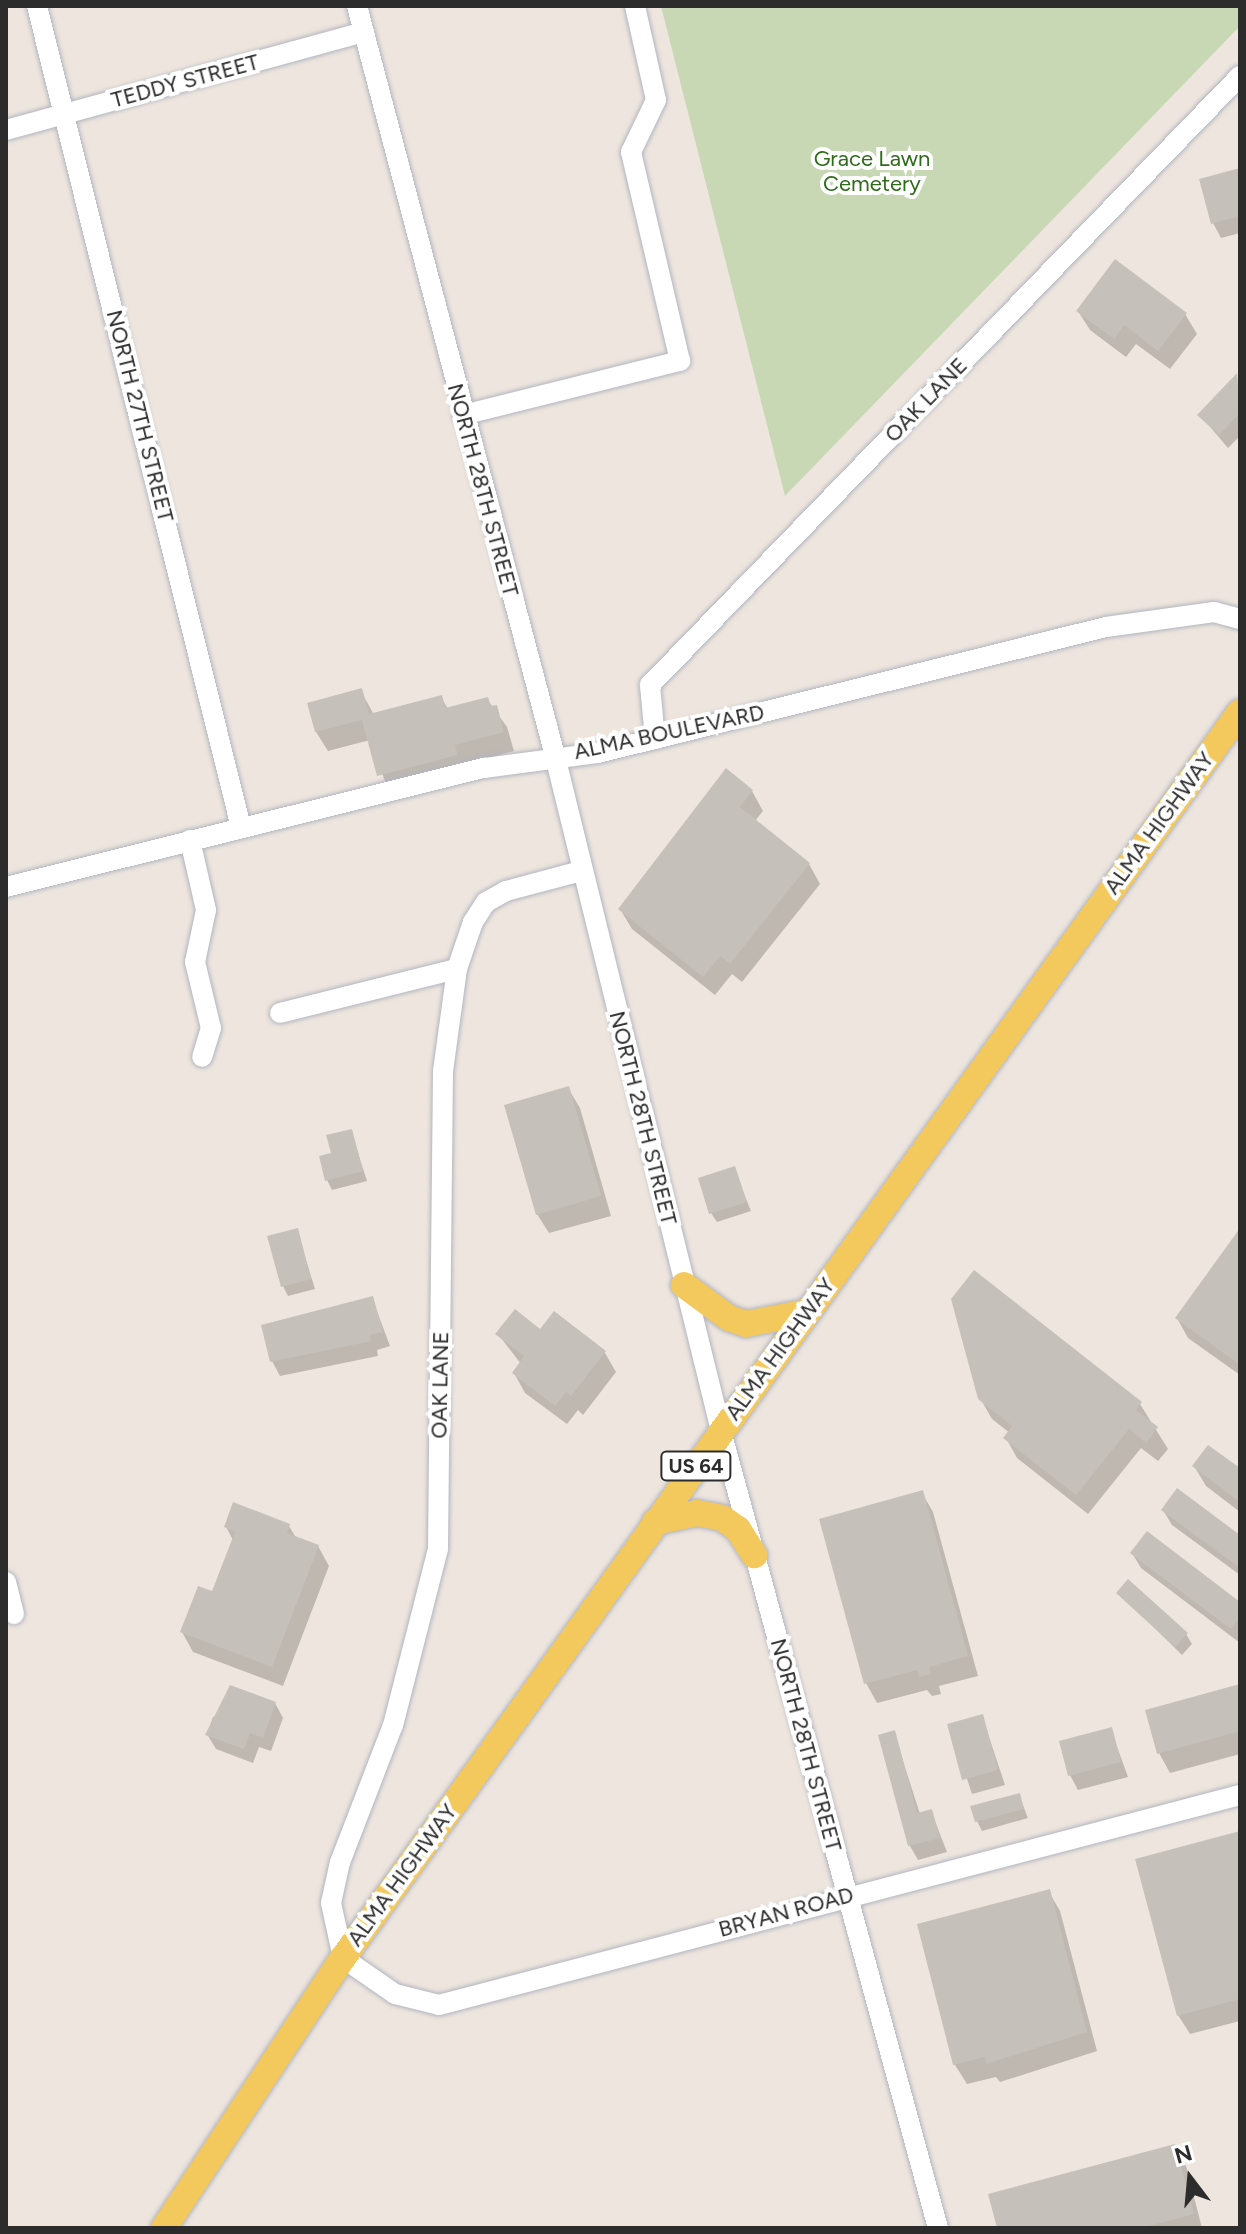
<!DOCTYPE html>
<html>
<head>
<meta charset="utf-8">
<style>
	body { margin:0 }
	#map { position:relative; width:1246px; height:2234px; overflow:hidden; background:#eee6de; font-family:Figtree,sans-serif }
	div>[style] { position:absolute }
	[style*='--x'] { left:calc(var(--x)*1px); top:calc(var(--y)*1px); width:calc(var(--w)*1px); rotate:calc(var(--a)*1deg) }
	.cemetery>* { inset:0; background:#c8d8b5 }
	.shadow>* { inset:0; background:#0003 }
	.building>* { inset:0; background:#c6c0bb }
	.roads { filter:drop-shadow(0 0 2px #b2b5c0) drop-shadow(0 0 2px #b2b5c0) }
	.minor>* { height:20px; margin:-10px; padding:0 10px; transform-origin:10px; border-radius:10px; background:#fff }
	.major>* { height:26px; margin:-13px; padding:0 13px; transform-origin:13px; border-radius:13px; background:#f3c95e }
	span { translate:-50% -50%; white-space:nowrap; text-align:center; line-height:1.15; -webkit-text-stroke:8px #fff; paint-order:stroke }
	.shield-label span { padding:2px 6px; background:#fff; border:2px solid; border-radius:6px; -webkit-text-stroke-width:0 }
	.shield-label { font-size:20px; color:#2c2c2c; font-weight:700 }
	.street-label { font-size:22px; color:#2c2c2c }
	.park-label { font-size:22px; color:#2e6b1a }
	.frame { position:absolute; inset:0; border:8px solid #2c2c2c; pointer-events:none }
	.north { position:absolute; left:1150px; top:2138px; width:80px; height:80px; -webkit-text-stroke:6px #fff; paint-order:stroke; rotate:344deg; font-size:22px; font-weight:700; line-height:32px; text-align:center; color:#2c2c2c }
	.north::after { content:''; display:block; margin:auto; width:28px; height:36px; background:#2c2c2c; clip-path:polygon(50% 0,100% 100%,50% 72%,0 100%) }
</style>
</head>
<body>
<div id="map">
	<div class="cemetery">
		<i style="clip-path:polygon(661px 6px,1240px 6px,1240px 26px,785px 496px)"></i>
	</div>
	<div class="shadow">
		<i style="clip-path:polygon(1240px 170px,1240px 233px,1221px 238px,1213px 223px)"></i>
		<i style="clip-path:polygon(1078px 311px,1185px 314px,1197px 334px,1170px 369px,1136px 344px,1126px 357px,1090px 330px)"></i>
		<i style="clip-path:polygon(1237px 376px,1240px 436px,1228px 448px,1200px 415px)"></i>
		<i style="clip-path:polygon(361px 691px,374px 715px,441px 697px,448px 709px,487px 699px,507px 727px,514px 751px,464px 765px,390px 795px,370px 740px,328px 751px,316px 732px,309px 704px)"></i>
		<i style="clip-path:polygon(752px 791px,763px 811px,755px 821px,809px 864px,820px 884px,742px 982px,732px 974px,715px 995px,632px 929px,620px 909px)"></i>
		<i style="clip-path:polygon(568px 1088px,580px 1108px,611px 1216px,549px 1233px,537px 1214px)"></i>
		<i style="clip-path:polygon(351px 1131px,367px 1181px,332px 1190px,327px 1180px,333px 1155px)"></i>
		<i style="clip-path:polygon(734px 1169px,751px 1211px,717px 1222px,711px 1213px)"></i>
		<i style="clip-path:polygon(297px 1231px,315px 1289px,288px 1296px,283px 1286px)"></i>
		<i style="clip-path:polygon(1240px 1232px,1240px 1375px,1188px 1338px,1177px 1318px)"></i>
		<i style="clip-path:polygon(372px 1298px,390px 1346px,377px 1350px,378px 1356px,280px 1376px,272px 1361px)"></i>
		<i style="clip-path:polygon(555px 1314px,605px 1353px,616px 1372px,583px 1415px,578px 1410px,567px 1424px,525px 1393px,514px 1373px,521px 1364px,498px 1334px,541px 1332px)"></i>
		<i style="clip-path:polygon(980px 1398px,1140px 1404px,1168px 1449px,1158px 1461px,1141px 1448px,1088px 1514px,1017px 1458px,1006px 1438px,1010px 1433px,992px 1419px)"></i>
		<i style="clip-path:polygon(1194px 1466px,1240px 1471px,1240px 1512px,1206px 1486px)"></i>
		<i style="clip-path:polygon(922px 1493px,933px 1512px,978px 1676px,939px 1686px,941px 1694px,932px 1696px,927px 1690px,877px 1703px,866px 1683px)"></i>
		<i style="clip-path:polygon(1163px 1510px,1240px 1537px,1240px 1575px,1172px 1525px)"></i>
		<i style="clip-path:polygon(289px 1526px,296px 1538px,318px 1546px,329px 1566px,283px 1686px,193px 1652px,182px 1632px,213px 1594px,233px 1540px,226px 1527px)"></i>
		<i style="clip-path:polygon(1132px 1553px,1240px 1604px,1240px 1643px,1141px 1568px)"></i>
		<i style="clip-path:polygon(1119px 1593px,1186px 1634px,1192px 1644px,1182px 1655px)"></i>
		<i style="clip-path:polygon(1240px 1686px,1240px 1754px,1170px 1773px,1159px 1753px)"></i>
		<i style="clip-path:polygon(275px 1703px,283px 1718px,271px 1751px,259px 1747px,253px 1763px,216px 1749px,207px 1734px,213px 1717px)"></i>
		<i style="clip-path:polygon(982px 1716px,1005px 1785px,972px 1794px,949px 1725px)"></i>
		<i style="clip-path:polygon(1111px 1730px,1128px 1777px,1078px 1790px,1070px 1775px)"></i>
		<i style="clip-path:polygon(894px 1733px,920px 1814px,931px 1811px,947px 1852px,918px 1860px,910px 1846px,880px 1737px)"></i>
		<i style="clip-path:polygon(1019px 1795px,1028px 1818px,982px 1831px,977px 1821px)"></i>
		<i style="clip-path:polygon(1240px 1833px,1240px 2021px,1190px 2034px,1178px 2015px)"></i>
		<i style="clip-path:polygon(1049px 1892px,1060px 1911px,1097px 2051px,1000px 2082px,996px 2077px,967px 2084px,955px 2065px,919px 1925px)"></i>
		<i style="clip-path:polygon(1174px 2146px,1186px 2166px,1202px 2228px,999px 2228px)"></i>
	</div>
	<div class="building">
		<i style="clip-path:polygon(1240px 168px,1240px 216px,1211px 224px,1199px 179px)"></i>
		<i style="clip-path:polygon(1115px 259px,1187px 313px,1158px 351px,1124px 325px,1114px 339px,1076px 311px)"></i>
		<i style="clip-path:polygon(1237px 373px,1240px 413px,1219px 435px,1197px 415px)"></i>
		<i style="clip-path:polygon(362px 688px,369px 714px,442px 695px,445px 708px,488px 697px,491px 706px,497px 705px,504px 732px,455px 745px,457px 755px,377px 776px,362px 720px,315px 732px,307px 703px)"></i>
		<i style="clip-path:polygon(726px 768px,753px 790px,740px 807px,810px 863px,730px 964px,720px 956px,703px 977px,618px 909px)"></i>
		<i style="clip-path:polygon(569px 1086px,601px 1196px,536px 1215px,504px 1105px)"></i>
		<i style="clip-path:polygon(352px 1129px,363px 1171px,325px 1181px,319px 1156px,331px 1153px,326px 1135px)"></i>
		<i style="clip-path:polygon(735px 1166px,747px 1202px,709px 1214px,698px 1178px)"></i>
		<i style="clip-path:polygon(298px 1228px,311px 1279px,281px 1287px,267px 1236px)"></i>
		<i style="clip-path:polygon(1240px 1228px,1240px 1365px,1175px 1318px)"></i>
		<i style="clip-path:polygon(974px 1270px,1142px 1402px,1136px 1410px,1158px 1427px,1146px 1443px,1129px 1429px,1076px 1495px,1003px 1438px,1012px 1426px,978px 1399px,951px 1299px)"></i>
		<i style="clip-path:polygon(373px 1296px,383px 1332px,370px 1335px,371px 1341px,270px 1362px,261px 1325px)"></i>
		<i style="clip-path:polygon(515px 1309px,540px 1329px,554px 1311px,606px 1351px,571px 1396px,566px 1392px,555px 1406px,512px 1373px,524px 1356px,495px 1334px)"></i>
		<i style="clip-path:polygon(1208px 1445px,1240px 1468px,1240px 1502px,1192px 1466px)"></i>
		<i style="clip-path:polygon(1177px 1488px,1240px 1535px,1240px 1568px,1161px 1510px)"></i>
		<i style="clip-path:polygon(923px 1490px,968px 1656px,929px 1667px,931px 1674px,919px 1677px,917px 1670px,864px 1684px,819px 1519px)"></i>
		<i style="clip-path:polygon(233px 1502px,290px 1524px,287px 1533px,319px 1545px,272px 1667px,180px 1632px,198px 1586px,212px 1591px,235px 1532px,224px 1527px)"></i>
		<i style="clip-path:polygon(1147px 1531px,1240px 1602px,1240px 1617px,1231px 1629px,1130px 1553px)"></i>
		<i style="clip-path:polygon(1128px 1579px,1188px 1633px,1175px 1647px,1116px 1593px)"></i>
		<i style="clip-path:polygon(1240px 1684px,1240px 1731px,1157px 1754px,1145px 1710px)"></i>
		<i style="clip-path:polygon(230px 1685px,276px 1702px,263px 1738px,250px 1733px,244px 1749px,205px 1735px)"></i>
		<i style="clip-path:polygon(983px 1714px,998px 1770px,962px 1780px,947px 1724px)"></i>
		<i style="clip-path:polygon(1112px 1727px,1121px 1762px,1068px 1776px,1059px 1741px)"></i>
		<i style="clip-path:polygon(895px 1730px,917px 1813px,932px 1809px,940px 1838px,908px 1846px,878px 1735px)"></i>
		<i style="clip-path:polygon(1020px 1793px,1024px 1809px,975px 1822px,970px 1806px)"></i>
		<i style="clip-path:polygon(1240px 1831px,1240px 1999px,1177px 2016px,1135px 1859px)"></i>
		<i style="clip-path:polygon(1050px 1889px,1087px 2032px,986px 2064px,985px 2057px,953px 2065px,917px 1924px)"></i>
		<i style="clip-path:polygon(1175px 2144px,1194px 2214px,1141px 2228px,997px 2228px,988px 2194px)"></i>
	</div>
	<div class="roads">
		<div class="minor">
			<i style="--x:37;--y:6;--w:846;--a:76.05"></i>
			<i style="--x:357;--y:6;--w:776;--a:75.21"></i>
			<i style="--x:555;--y:756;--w:695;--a:76.18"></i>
			<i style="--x:721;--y:1431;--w:826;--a:74.77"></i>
			<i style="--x:6;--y:130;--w:371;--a:-15.3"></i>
			<i style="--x:463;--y:415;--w:224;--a:-14"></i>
			<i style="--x:680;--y:361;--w:215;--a:-103.2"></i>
			<i style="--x:631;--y:152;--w:58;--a:-64.3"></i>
			<i style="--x:656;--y:100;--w:96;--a:-102.6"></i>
			<i style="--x:655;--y:739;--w:54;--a:-95.3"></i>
			<i style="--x:650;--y:685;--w:848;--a:-45.91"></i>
			<i style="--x:190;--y:840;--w:72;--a:77.1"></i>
			<i style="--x:206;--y:910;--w:53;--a:101.9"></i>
			<i style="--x:195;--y:962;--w:68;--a:76.4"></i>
			<i style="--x:211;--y:1028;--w:30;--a:107"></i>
			<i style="--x:581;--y:871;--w:78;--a:165.1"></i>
			<i style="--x:506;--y:891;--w:23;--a:151"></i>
			<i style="--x:486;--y:902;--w:24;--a:123"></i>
			<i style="--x:473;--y:922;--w:50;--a:108.8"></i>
			<i style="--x:457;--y:969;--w:103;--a:97.8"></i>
			<i style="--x:443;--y:1071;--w:478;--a:90.6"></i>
			<i style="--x:438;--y:1549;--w:182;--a:104.3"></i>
			<i style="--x:393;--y:1725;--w:147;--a:111.1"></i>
			<i style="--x:340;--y:1862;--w:42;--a:102.4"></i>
			<i style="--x:331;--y:1903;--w:56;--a:77.7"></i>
			<i style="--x:343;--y:1958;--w:63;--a:34.7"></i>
			<i style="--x:395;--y:1994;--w:45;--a:14"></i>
			<i style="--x:439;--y:2005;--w:828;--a:-14.69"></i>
			<i style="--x:6;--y:887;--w:493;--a:-14"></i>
			<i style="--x:484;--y:768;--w:115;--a:-7.5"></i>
			<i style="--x:598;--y:753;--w:523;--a:-13.93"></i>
			<i style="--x:1106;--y:627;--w:109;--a:-7.9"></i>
			<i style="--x:1214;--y:612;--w:27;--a:15"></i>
			<i style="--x:280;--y:1013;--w:182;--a:-14"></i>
			<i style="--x:6;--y:1582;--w:33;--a:76"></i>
		</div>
		<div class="major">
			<i style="--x:684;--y:1285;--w:56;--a:36.3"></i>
			<i style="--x:729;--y:1318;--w:18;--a:19"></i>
			<i style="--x:746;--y:1324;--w:63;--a:-11"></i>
			<i style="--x:655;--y:1522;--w:43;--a:-12.1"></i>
			<i style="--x:697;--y:1513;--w:25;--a:11"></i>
			<i style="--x:722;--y:1518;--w:19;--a:35"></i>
			<i style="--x:738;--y:1529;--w:31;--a:58"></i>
			<i style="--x:164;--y:2228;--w:324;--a:-56.5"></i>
			<i style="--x:343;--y:1958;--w:1535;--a:-54.25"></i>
		</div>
	</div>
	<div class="shield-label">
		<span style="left:696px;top:1466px">US 64</span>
	</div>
	<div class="street-label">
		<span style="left:185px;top:81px;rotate:-15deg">TEDDY STREET</span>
		<span style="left:926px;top:400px;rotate:-46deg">OAK LANE</span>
		<span style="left:140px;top:416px;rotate:76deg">NORTH 27TH STREET</span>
		<span style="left:483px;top:490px;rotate:75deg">NORTH 28TH STREET</span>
		<span style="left:669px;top:732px;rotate:-12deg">ALMA BOULEVARD</span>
		<span style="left:1159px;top:823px;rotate:-54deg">ALMA HIGHWAY</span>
		<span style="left:643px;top:1118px;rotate:76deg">NORTH 28TH STREET</span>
		<span style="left:780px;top:1349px;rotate:-54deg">ALMA HIGHWAY</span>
		<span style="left:440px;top:1385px;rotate:-89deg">OAK LANE</span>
		<span style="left:806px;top:1745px;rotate:75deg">NORTH 28TH STREET</span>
		<span style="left:402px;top:1875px;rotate:-54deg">ALMA HIGHWAY</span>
		<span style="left:786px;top:1912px;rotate:-15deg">BRYAN ROAD</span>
	</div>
	<div class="park-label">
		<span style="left:872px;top:171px">Grace Lawn<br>Cemetery</span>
	</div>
	<div class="frame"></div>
	<div class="north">N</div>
</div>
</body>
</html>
